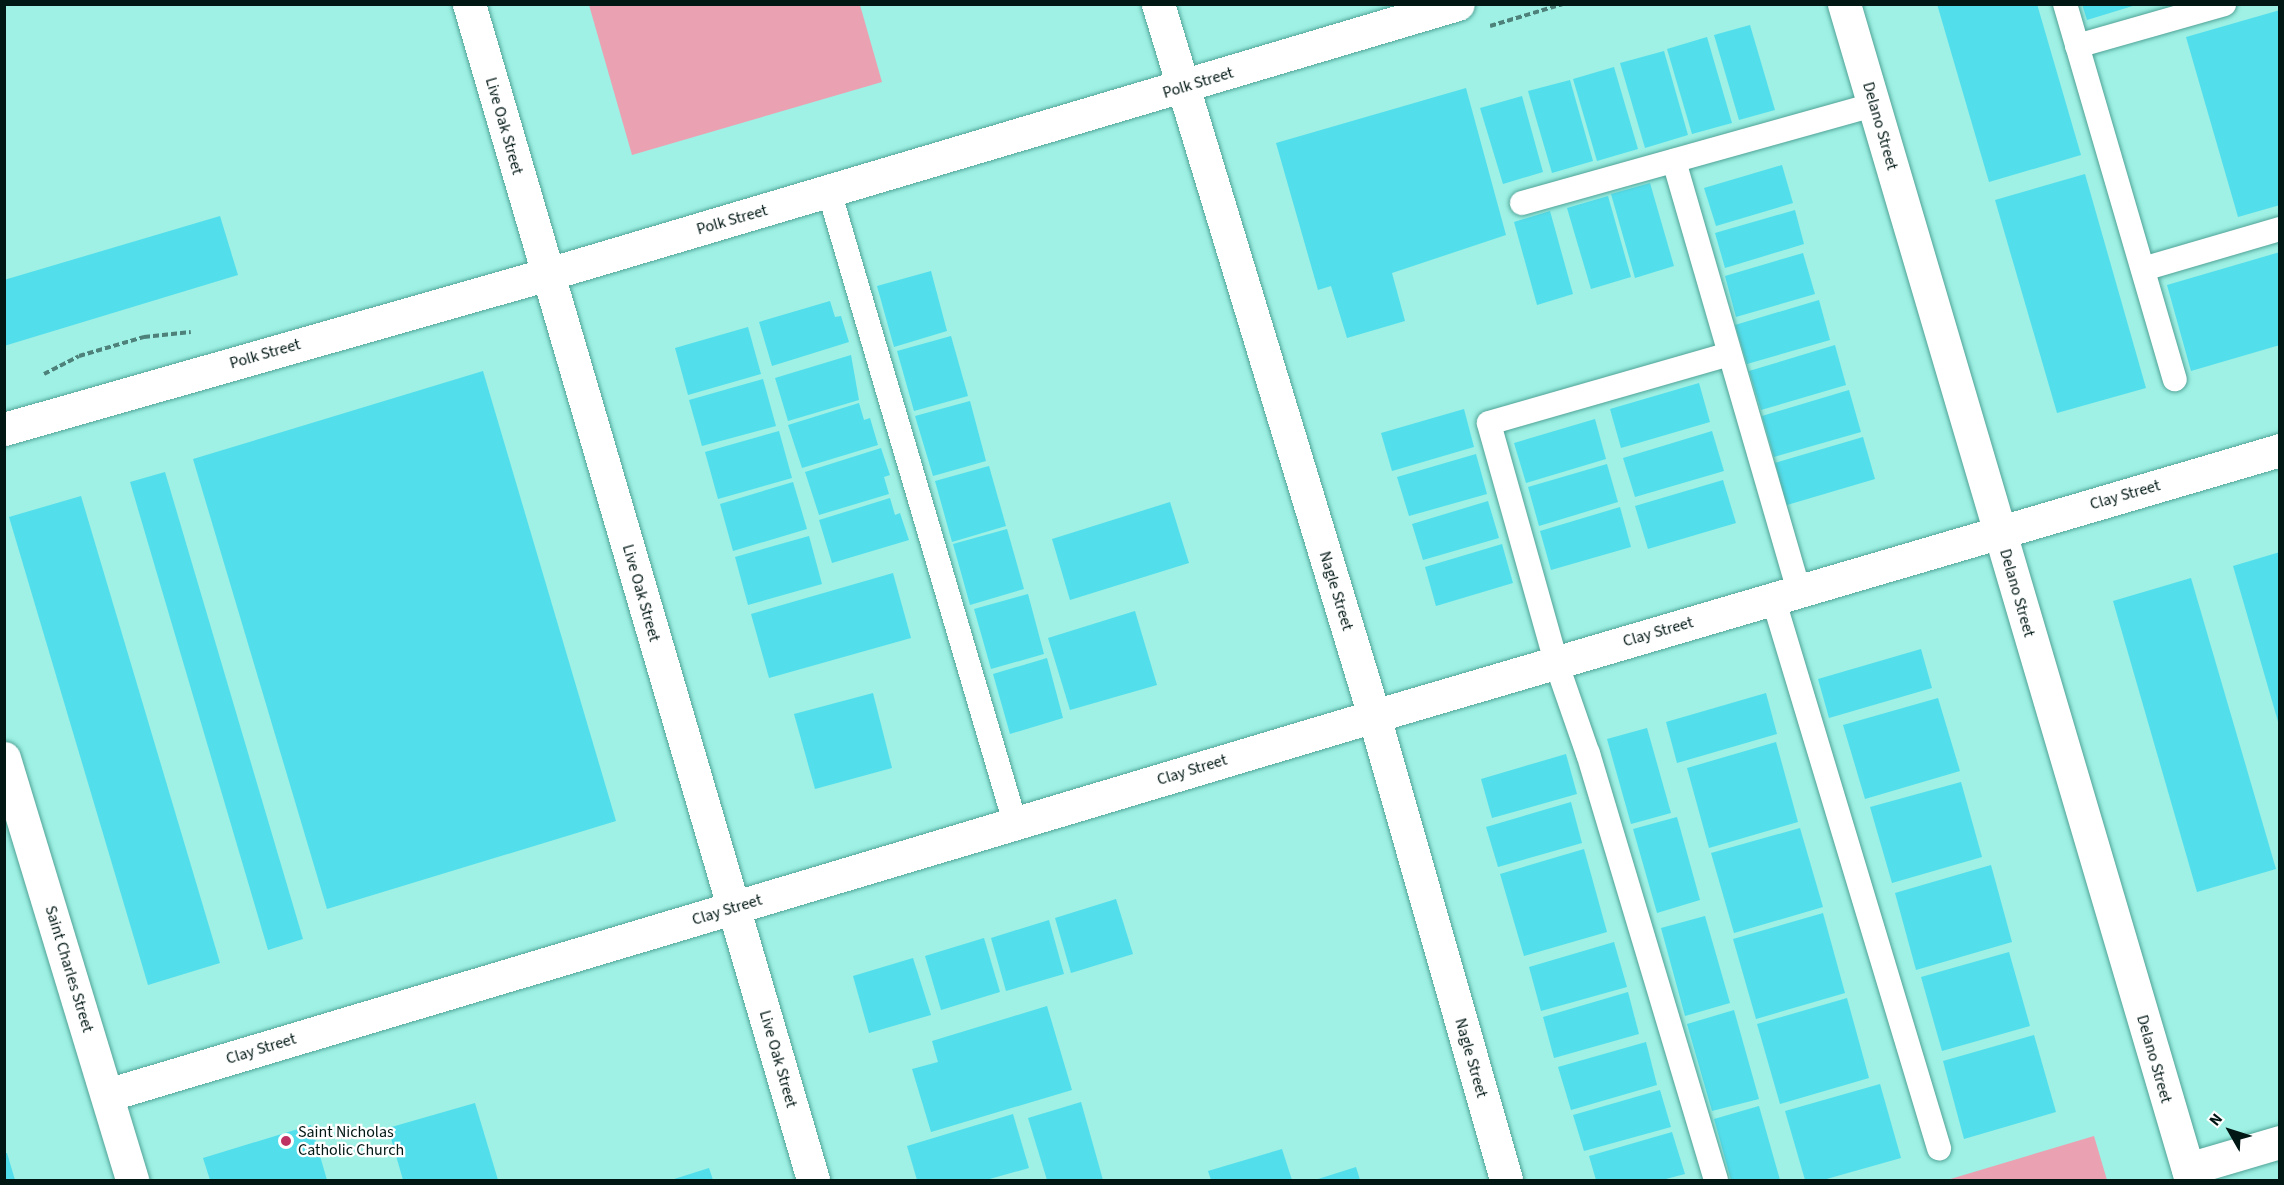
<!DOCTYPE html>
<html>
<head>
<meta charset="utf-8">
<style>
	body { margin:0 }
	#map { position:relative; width:2284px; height:1185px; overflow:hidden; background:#9ef1e4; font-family:"Source Sans 3",sans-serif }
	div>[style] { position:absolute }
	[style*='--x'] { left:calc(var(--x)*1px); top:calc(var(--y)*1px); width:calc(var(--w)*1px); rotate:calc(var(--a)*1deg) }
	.green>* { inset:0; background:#eaa2b2 }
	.building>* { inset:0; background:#53deec }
	.path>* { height:4px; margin-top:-2px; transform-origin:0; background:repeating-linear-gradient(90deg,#4d8179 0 6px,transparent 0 9px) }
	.roads { filter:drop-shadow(0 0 2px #51a398) drop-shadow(0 0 2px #51a398) }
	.service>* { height:24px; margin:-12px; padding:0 12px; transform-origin:12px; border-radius:12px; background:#fff }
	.minor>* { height:33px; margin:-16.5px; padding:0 16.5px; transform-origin:16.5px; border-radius:16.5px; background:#fff }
	.secondary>* { height:33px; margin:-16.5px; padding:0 16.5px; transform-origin:16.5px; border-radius:16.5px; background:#fff }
	.dots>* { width:16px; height:16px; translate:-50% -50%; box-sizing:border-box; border:3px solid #fff; border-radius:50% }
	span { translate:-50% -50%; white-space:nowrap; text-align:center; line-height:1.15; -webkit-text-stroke:4.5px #fff; paint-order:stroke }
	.street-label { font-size:16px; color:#001714 }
	.poi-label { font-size:16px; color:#001714 }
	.left { translate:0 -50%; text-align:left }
	.frame { position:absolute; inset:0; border:6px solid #001714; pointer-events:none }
	.north { position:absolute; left:2200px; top:1101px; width:60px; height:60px; -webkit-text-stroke:4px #fff; paint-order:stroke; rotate:309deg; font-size:16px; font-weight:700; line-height:24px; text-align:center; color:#001714 }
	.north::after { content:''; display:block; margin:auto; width:21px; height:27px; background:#001714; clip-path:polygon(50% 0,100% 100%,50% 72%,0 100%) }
</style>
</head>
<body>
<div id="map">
	<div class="green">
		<i style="clip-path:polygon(589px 5px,860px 5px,882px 82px,632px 155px)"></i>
		<i style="clip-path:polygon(2094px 1136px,2107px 1180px,1947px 1180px)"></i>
	</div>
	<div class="building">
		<i style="clip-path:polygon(1937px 4px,2037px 4px,2081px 155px,1989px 182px)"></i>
		<i style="clip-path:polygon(2082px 4px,2136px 4px,2136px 5px,2087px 20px)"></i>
		<i style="clip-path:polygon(2280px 10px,2280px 205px,2238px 217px,2186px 37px)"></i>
		<i style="clip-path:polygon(1750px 25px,1775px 110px,1739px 120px,1714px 35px)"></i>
		<i style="clip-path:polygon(1707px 37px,1732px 123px,1692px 134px,1667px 49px)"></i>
		<i style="clip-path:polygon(1664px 51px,1688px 135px,1645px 148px,1620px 63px)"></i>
		<i style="clip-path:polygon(1614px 67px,1638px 149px,1597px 161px,1573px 79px)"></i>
		<i style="clip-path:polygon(1570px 80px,1593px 161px,1552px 173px,1528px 91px)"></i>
		<i style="clip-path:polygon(1466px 88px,1506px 235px,1392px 273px,1405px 321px,1347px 338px,1331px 286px,1318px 290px,1276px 143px)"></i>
		<i style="clip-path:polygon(1522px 96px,1543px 172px,1503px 184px,1480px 108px)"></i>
		<i style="clip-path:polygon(1782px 165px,1793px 203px,1716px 226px,1704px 188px)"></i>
		<i style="clip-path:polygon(2085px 174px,2146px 388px,2057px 413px,1995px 200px)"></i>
		<i style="clip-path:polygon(1650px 183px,1674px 266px,1635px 278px,1611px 194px)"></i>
		<i style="clip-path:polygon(1608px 196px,1631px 277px,1591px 289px,1567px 208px)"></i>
		<i style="clip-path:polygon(1795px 210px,1804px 244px,1725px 268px,1715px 233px)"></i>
		<i style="clip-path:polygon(1550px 211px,1573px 294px,1537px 305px,1514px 222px)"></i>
		<i style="clip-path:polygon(220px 216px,238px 275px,4px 346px,4px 280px)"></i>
		<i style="clip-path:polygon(2280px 252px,2280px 345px,2191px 371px,2167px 285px)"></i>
		<i style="clip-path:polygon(1803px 253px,1815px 294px,1736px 317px,1725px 276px)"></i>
		<i style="clip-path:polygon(931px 271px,947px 331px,894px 347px,877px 286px)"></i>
		<i style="clip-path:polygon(1819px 300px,1830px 340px,1747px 364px,1735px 325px)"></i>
		<i style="clip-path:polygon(830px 301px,835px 317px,841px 316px,849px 342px,772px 366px,759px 322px)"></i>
		<i style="clip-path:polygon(748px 327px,761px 374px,688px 395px,675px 348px)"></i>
		<i style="clip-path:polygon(951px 336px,968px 396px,914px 411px,897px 351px)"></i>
		<i style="clip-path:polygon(1835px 345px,1846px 385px,1761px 410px,1749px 371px)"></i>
		<i style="clip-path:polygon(851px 355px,859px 400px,788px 421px,775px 378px)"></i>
		<i style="clip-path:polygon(483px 371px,616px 821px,327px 909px,193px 459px)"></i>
		<i style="clip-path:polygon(763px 379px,776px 426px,702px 446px,689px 400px)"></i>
		<i style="clip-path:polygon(1699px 383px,1710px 422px,1621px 448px,1610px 409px)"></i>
		<i style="clip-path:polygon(1849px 390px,1861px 432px,1774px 457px,1762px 416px)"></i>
		<i style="clip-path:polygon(970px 401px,986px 461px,933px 476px,915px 416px)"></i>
		<i style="clip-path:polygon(859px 403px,864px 420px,870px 418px,878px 445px,802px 468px,788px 425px)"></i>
		<i style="clip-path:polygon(1464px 409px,1474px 447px,1392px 471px,1381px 433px)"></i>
		<i style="clip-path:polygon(1595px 419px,1606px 459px,1526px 483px,1514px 443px)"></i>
		<i style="clip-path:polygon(779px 431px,792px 478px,718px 499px,705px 452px)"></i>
		<i style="clip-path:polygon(1712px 431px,1724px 471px,1635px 497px,1623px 458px)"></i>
		<i style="clip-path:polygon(1863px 437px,1875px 479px,1787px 505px,1775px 463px)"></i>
		<i style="clip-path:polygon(881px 448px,890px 475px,884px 477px,889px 494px,819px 515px,805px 472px)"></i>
		<i style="clip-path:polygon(1476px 454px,1487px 494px,1409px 516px,1397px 477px)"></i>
		<i style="clip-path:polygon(1607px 464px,1618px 502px,1539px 526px,1528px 487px)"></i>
		<i style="clip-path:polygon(989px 466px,1006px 526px,952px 542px,935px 481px)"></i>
		<i style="clip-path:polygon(165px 472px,303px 939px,268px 950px,130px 482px)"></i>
		<i style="clip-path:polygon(1723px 480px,1736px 523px,1648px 549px,1635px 506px)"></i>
		<i style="clip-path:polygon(793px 482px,807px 529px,733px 551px,720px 504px)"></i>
		<i style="clip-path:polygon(81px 496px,220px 963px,148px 985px,9px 517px)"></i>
		<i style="clip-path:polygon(890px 498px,895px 515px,900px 513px,909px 540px,832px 563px,819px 520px)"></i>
		<i style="clip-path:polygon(1488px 501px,1499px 538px,1423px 560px,1412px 524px)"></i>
		<i style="clip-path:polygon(1170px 502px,1189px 563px,1070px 600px,1052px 539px)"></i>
		<i style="clip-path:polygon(1620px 507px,1631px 547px,1551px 570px,1540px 531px)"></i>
		<i style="clip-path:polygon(1007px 529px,1024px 589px,970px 605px,953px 544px)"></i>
		<i style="clip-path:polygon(809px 536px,822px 584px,748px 605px,735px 557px)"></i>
		<i style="clip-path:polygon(1502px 544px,1513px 583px,1436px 606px,1425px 567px)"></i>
		<i style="clip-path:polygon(2280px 552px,2280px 725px,2279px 725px,2233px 566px)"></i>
		<i style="clip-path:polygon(893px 573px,911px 638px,769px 678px,751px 614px)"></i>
		<i style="clip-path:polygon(2191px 578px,2276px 869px,2197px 892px,2113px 601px)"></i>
		<i style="clip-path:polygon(1028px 594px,1044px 654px,991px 669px,974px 609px)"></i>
		<i style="clip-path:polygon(1135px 611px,1157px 685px,1070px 710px,1048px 638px)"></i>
		<i style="clip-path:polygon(1921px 649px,1932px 688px,1829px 718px,1818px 679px)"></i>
		<i style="clip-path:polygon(1047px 658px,1063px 718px,1010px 734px,993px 674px)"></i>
		<i style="clip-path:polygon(873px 693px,892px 768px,815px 789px,794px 714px)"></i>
		<i style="clip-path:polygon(1766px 693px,1777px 734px,1677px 763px,1666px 722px)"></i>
		<i style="clip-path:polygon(1938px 698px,1960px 771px,1865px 799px,1843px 725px)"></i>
		<i style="clip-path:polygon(1647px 728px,1671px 813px,1631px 824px,1607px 739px)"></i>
		<i style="clip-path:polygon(1776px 742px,1798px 822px,1709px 848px,1687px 768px)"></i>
		<i style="clip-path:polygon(1566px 754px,1577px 794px,1492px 818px,1481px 779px)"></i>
		<i style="clip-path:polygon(1961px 782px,1982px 857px,1892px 883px,1870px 807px)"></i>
		<i style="clip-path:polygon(1571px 802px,1582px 843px,1498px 867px,1486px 827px)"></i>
		<i style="clip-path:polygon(1677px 817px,1700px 900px,1657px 913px,1633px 829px)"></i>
		<i style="clip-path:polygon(1800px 828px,1823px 907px,1734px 933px,1711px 853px)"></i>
		<i style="clip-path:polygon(1584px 849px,1607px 932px,1524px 956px,1500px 874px)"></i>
		<i style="clip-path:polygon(1991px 865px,2012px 942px,1916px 970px,1895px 893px)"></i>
		<i style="clip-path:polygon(1116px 899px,1133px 954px,1071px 973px,1055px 918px)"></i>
		<i style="clip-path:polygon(1823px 913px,1845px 993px,1756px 1019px,1733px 939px)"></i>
		<i style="clip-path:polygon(1705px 916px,1730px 1003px,1685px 1016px,1661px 928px)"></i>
		<i style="clip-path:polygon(1049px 920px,1064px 974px,1006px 991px,991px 938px)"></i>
		<i style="clip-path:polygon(984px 938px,1000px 992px,941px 1010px,925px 956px)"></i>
		<i style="clip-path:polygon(1614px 942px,1627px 987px,1541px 1011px,1529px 967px)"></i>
		<i style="clip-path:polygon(2009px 952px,2030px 1026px,1942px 1051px,1921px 977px)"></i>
		<i style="clip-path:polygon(913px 958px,931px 1015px,869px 1033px,853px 976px)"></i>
		<i style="clip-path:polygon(1628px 992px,1639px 1034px,1554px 1058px,1543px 1017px)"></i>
		<i style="clip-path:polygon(1847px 998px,1869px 1078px,1780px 1104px,1757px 1024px)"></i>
		<i style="clip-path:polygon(1047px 1006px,1072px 1090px,931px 1132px,912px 1069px,938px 1062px,932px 1041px)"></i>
		<i style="clip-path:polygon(1734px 1010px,1759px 1099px,1712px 1111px,1687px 1024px)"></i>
		<i style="clip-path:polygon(2034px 1035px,2056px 1112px,1964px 1139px,1943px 1061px)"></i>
		<i style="clip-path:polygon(1646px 1042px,1657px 1085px,1571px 1110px,1558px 1067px)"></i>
		<i style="clip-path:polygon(1880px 1084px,1901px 1158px,1823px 1180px,1805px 1180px,1785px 1111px)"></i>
		<i style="clip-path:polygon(1660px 1090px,1671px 1127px,1584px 1151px,1573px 1115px)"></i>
		<i style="clip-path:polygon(1081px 1102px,1103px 1180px,1047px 1180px,1028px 1118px)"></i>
		<i style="clip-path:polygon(475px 1103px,498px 1180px,403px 1180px,388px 1128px)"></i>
		<i style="clip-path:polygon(1759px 1106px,1780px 1180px,1731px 1180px,1714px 1119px)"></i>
		<i style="clip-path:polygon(1013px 1114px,1029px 1168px,986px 1180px,917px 1180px,907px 1146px)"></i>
		<i style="clip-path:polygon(311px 1125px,327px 1180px,210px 1180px,203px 1158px)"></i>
		<i style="clip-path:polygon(1672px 1132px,1685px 1174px,1662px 1180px,1596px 1180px,1589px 1156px)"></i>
		<i style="clip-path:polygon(1282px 1149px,1292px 1180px,1211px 1180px,1208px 1171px)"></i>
		<i style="clip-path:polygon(4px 1153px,7px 1153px,15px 1180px,4px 1180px)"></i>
		<i style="clip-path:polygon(1356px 1167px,1360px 1180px,1315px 1180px)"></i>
		<i style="clip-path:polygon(709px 1168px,713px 1180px,671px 1180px)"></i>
	</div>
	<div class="path">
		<i style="--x:1490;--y:26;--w:76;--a:-16.8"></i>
		<i style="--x:44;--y:374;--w:39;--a:-27"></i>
		<i style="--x:79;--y:356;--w:68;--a:-16.3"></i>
		<i style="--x:144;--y:337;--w:47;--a:-6.1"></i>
	</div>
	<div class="roads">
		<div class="service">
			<i style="--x:2065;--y:4;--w:391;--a:73.7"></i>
			<i style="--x:2077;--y:46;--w:153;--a:-15.9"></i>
			<i style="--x:1674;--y:161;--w:448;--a:73.8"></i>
			<i style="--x:829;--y:191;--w:659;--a:73.6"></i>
			<i style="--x:1522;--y:203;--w:364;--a:-15.6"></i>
			<i style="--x:2143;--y:269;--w:143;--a:-16.3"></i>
			<i style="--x:1773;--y:598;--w:575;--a:73.21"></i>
			<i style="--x:1716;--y:1180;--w:445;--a:-106.7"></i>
			<i style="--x:1588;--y:754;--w:97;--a:-109.2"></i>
			<i style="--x:1556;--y:662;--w:248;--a:-105.7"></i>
			<i style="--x:1489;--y:423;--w:250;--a:-16"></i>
		</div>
		<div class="minor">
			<i style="--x:469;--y:4;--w:1225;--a:73.69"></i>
			<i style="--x:1158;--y:4;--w:744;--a:73.12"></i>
			<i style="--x:1374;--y:716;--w:482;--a:74.1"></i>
			<i style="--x:1844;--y:4;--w:1226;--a:73.56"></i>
			<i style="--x:4;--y:758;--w:441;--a:73.1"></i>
			<i style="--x:107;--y:1095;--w:1322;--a:-16.65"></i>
			<i style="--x:1374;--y:716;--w:944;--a:-16.36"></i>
			<i style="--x:2188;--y:1169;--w:96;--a:-16.4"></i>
		</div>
		<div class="secondary">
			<i style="--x:4;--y:429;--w:566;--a:-15.9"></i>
			<i style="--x:548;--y:274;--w:949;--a:-16.53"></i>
		</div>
	</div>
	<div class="dots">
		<i style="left:286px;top:1141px;background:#bf3264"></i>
	</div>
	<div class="street-label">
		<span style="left:1198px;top:83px;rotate:-17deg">Polk Street</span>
		<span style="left:504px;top:126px;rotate:74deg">Live Oak Street</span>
		<span style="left:1880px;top:126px;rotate:74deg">Delano Street</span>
		<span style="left:732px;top:220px;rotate:-16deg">Polk Street</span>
		<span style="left:265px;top:354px;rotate:-16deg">Polk Street</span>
		<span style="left:2125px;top:495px;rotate:-16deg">Clay Street</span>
		<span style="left:1336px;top:591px;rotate:73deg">Nagle Street</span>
		<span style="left:641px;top:593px;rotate:74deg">Live Oak Street</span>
		<span style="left:2017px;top:593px;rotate:74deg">Delano Street</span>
		<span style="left:1658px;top:632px;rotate:-16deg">Clay Street</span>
		<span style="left:1192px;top:770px;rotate:-17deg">Clay Street</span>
		<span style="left:727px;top:910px;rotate:-17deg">Clay Street</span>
		<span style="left:69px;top:969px;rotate:73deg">Saint Charles Street</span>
		<span style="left:261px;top:1049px;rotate:-17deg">Clay Street</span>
		<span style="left:1471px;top:1058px;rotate:74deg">Nagle Street</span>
		<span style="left:778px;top:1059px;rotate:74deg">Live Oak Street</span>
		<span style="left:2154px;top:1059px;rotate:74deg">Delano Street</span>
	</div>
	<div class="poi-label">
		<span class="left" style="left:298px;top:1141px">Saint Nicholas<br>Catholic Church</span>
	</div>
	<div class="frame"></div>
	<div class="north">N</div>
</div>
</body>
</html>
